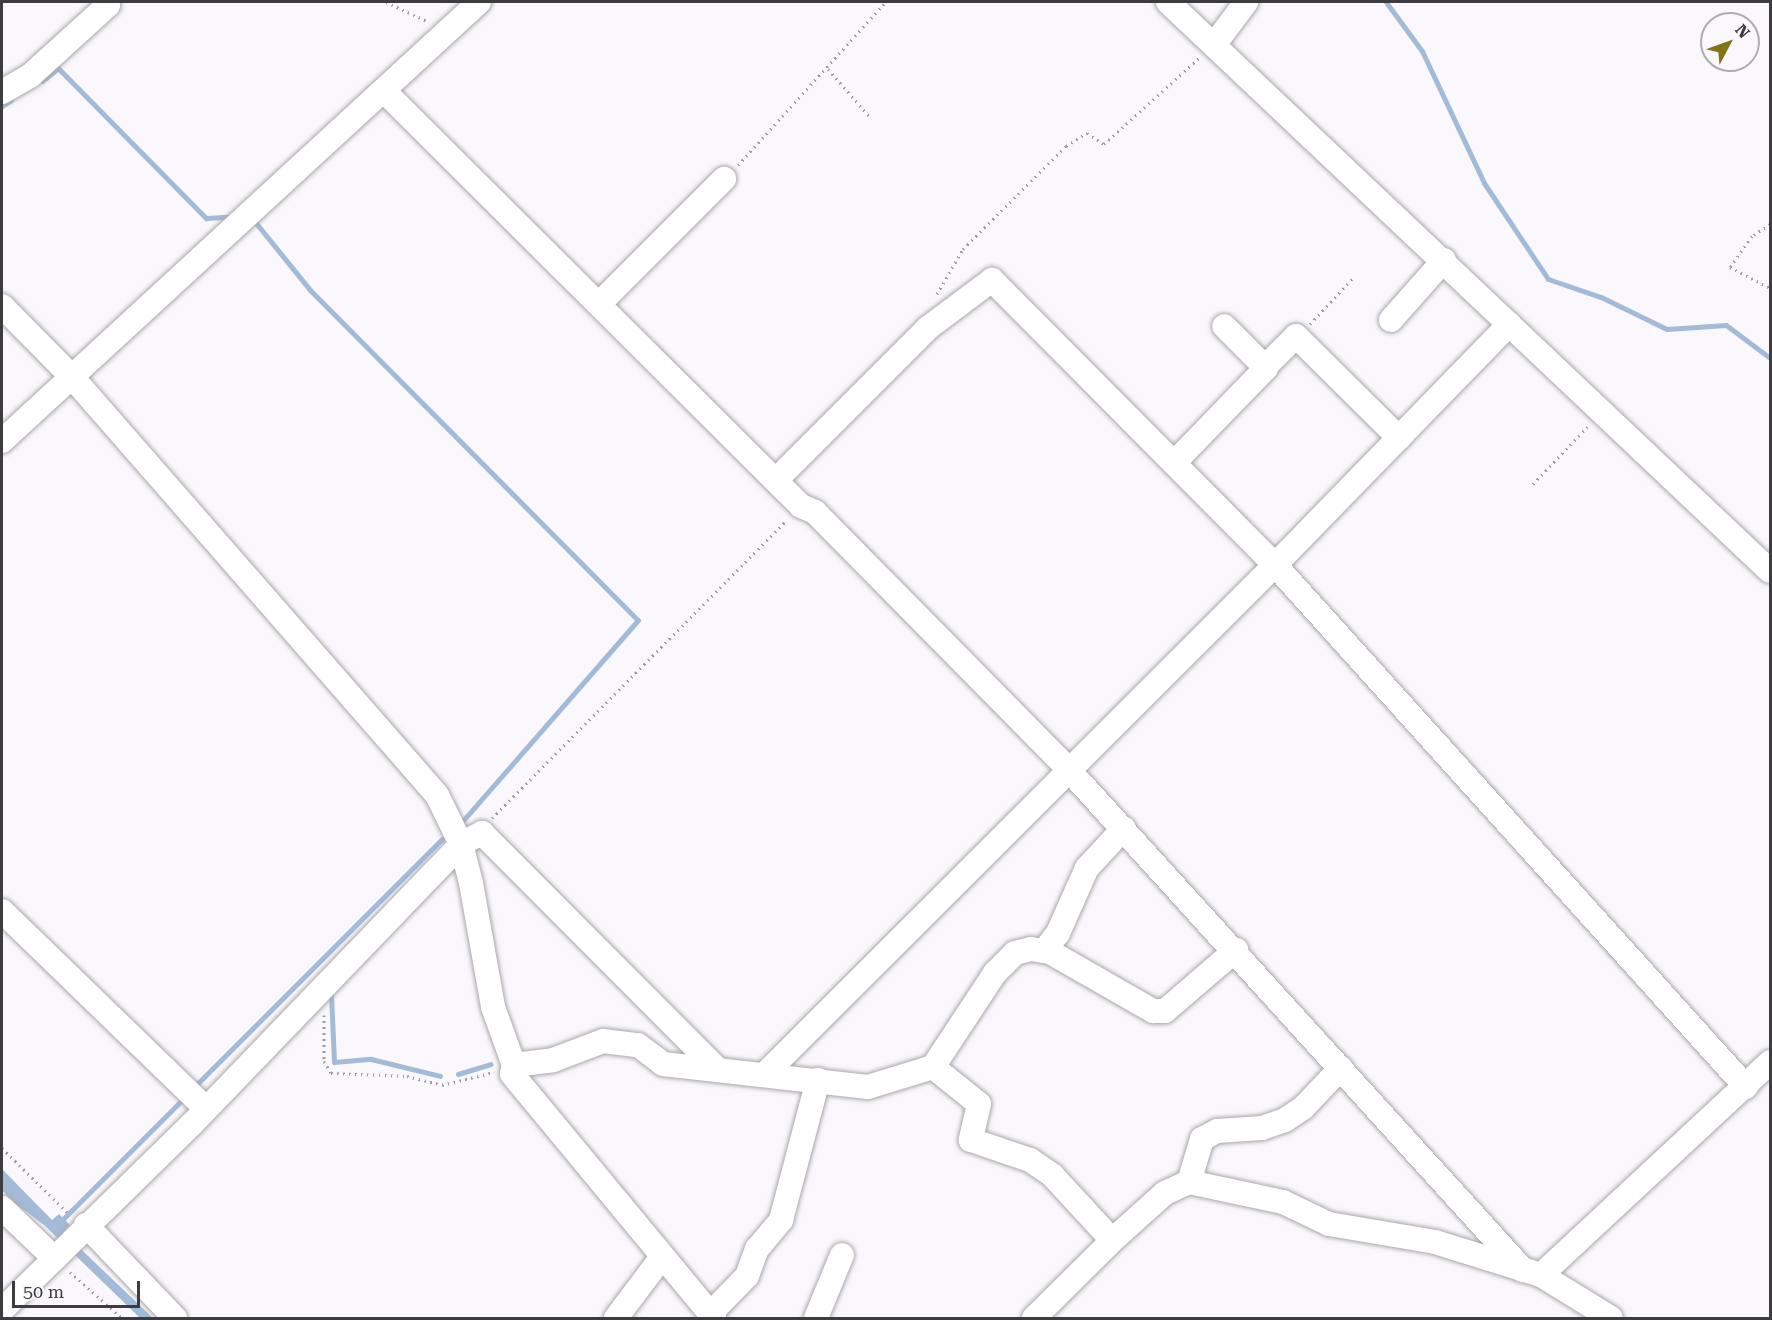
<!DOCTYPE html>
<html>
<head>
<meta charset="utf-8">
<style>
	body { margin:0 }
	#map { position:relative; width:1772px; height:1320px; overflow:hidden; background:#faf8fc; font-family:"Roboto Serif",serif }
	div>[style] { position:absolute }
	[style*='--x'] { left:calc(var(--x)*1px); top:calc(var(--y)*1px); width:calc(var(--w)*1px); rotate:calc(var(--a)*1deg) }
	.water>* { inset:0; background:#a3bad9 }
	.stream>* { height:5px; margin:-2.5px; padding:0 2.5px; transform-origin:2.5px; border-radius:2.5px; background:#a3bad9 }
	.path>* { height:3px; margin-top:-1.5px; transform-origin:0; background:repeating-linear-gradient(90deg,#9e9c9f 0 1.5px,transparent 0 6px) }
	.roads { filter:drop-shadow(0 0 2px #aaa7ab) drop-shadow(0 0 2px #aaa7ab) }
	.minor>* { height:24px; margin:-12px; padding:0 12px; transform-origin:12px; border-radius:12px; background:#fff }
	span { translate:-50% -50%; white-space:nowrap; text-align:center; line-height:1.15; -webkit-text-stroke:4.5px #faf8fc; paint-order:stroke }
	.frame { position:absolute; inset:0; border:3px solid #3d3c3e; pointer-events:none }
	.north { position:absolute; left:1700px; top:12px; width:60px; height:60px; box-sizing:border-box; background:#faf8fc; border:2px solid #aeadb0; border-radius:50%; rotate:49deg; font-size:16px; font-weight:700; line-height:24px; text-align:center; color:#3d3c3e }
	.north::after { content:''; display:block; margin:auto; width:21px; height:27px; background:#827314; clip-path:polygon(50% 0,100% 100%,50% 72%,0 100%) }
	.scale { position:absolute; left:12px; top:1281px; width:128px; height:27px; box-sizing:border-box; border:3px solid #3d3c3e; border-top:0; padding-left:8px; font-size:18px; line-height:21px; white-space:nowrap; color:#3d3c3e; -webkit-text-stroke:4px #faf8fc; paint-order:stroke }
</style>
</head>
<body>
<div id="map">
	<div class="water">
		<i style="clip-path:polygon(2px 1169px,52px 1220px,59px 1214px,70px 1225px,63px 1232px,153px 1318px,140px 1318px,44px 1225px,12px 1201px,2px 1190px)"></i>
	</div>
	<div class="stream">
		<i style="--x:1386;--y:2;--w:61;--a:53.7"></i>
		<i style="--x:1422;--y:51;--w:146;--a:64.8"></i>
		<i style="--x:1484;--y:183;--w:115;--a:56.3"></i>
		<i style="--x:1548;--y:279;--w:56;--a:18.8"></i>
		<i style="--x:1601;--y:297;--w:73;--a:25.9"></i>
		<i style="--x:1667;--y:329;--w:59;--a:-3.9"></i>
		<i style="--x:1726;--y:325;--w:55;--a:36.9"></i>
		<i style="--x:42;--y:81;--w:21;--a:-39"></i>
		<i style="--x:58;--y:68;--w:211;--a:45.4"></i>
		<i style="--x:206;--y:218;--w:22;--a:-3"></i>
		<i style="--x:2;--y:106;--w:11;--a:-34"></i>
		<i style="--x:256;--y:223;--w:86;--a:51.1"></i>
		<i style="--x:310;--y:290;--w:465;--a:45.2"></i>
		<i style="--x:638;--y:620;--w:269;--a:131.1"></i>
		<i style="--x:331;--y:995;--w:67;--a:87.4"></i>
		<i style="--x:334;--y:1062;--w:37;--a:-5"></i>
		<i style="--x:371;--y:1059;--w:71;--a:13.8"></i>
		<i style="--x:458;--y:1074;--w:34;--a:-17"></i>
		<i style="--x:193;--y:1088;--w:352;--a:-45"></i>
		<i style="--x:60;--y:1222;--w:177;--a:-45"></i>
	</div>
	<div class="path">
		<i style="--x:386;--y:2;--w:45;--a:24.9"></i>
		<i style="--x:828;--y:69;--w:64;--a:48.8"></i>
		<i style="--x:738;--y:165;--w:220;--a:-47.8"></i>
		<i style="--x:1770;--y:224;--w:22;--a:146"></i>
		<i style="--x:1752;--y:236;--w:38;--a:125"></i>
		<i style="--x:1730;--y:267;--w:45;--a:27.7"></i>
		<i style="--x:937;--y:294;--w:52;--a:-60"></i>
		<i style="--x:963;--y:249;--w:146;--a:-45"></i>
		<i style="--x:1066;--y:146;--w:25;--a:-32"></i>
		<i style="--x:1087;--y:133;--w:20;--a:33"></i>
		<i style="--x:1104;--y:144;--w:128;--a:-42.2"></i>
		<i style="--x:1310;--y:324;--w:62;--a:-47"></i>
		<i style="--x:1533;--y:484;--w:79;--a:-46.5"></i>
		<i style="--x:492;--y:818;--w:419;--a:-45.3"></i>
		<i style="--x:324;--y:1015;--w:46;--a:90"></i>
		<i style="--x:324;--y:1061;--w:14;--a:60"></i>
		<i style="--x:331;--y:1073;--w:76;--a:2.3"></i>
		<i style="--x:407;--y:1076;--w:36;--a:14"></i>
		<i style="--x:442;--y:1085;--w:54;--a:-14"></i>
		<i style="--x:2;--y:1148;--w:94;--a:44.6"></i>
		<i style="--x:70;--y:1272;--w:69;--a:41.5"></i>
	</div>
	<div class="roads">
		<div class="minor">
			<i style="--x:1168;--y:2;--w:828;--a:43.39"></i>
			<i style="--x:1214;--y:45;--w:54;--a:-53.3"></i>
			<i style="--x:384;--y:91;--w:588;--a:44.86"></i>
			<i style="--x:801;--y:506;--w:15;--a:23"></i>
			<i style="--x:815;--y:512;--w:361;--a:45.4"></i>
			<i style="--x:1068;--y:769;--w:677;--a:47.75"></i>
			<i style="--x:2;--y:92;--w:32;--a:-30"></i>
			<i style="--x:30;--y:76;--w:105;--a:-42.3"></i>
			<i style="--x:108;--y:5;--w:5;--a:-143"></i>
			<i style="--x:599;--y:304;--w:177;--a:-45"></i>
			<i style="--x:2;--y:306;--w:100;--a:45.4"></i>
			<i style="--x:72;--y:377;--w:555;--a:48.87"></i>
			<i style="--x:437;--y:795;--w:55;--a:63.9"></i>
			<i style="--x:461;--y:844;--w:40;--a:75.6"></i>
			<i style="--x:471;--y:883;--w:126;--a:79.9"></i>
			<i style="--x:493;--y:1007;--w:62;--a:70.1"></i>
			<i style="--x:514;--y:1065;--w:9;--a:103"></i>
			<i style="--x:512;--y:1074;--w:317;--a:50.4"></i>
			<i style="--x:1391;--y:320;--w:80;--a:-48.5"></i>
			<i style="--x:1265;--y:367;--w:44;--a:-45"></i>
			<i style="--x:1296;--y:336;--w:145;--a:44.7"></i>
			<i style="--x:2;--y:441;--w:648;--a:-42.62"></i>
			<i style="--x:1174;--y:463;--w:132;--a:-45.9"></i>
			<i style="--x:1266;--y:368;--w:59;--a:-135"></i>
			<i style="--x:776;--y:480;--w:215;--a:-45"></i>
			<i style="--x:928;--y:328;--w:80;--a:-36.9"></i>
			<i style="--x:992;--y:280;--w:402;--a:45.2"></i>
			<i style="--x:1275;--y:565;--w:703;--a:47.94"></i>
			<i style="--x:2;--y:911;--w:281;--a:44.1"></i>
			<i style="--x:1044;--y:951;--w:23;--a:-52"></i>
			<i style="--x:1058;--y:933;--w:71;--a:-66"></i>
			<i style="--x:1087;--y:868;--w:54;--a:-47.2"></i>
			<i style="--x:514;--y:1065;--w:39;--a:-7"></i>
			<i style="--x:553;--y:1060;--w:53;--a:-20.8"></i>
			<i style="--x:603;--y:1041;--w:35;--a:7"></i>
			<i style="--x:638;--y:1045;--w:31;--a:37"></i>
			<i style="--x:663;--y:1064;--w:206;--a:6.4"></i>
			<i style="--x:868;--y:1087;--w:68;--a:-17.1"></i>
			<i style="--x:933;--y:1067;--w:113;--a:-56.6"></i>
			<i style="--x:995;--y:973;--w:28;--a:-45"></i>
			<i style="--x:1015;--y:953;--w:16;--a:-14"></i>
			<i style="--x:1031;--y:949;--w:19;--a:9"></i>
			<i style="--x:1050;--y:952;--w:119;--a:29.8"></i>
			<i style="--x:1153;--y:1011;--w:12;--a:0"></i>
			<i style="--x:1165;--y:1011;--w:94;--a:-40.7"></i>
			<i style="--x:933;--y:1067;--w:59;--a:38.8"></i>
			<i style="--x:979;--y:1104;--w:37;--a:103"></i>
			<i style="--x:971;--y:1140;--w:62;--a:18.7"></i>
			<i style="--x:1030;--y:1160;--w:27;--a:34"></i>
			<i style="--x:1052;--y:1175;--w:88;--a:47.3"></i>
			<i style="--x:766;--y:1073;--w:719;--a:-44.94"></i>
			<i style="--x:1275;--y:565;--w:336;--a:-45.8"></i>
			<i style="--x:1189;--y:1182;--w:45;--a:-73.2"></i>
			<i style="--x:1202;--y:1139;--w:17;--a:-28"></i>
			<i style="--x:1217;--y:1131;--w:45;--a:-3.8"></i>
			<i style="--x:1262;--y:1128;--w:24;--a:-19"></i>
			<i style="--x:1285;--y:1120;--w:22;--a:-34"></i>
			<i style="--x:1303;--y:1108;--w:55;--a:-46.5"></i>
			<i style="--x:2;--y:1208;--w:72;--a:43.9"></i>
			<i style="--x:86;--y:1225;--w:129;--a:46.3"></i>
			<i style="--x:1541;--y:1275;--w:313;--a:-42.9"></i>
			<i style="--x:2;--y:1310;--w:266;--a:-44.4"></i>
			<i style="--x:192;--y:1124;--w:388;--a:-46.1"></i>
			<i style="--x:461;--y:844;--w:24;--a:-28"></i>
			<i style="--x:482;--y:833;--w:333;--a:45.1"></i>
			<i style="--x:710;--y:1314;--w:53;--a:-45.8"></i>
			<i style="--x:747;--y:1276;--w:29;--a:-70"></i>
			<i style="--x:757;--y:1249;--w:38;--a:-50"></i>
			<i style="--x:781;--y:1220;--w:145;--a:-75.2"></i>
			<i style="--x:616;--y:1318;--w:76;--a:-53"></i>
			<i style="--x:816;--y:1318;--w:68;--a:-67.6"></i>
			<i style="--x:1034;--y:1318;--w:117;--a:-44.7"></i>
			<i style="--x:1117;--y:1236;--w:64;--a:-41.9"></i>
			<i style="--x:1165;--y:1193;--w:26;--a:-25"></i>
			<i style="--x:1189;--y:1182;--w:96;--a:12"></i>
			<i style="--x:1283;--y:1202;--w:51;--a:25.6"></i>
			<i style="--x:1329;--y:1224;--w:108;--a:9.6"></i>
			<i style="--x:1435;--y:1242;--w:111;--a:17.3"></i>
			<i style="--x:1541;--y:1275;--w:82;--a:31.6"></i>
		</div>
	</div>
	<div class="frame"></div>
	<div class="north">N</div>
	<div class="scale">50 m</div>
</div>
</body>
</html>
